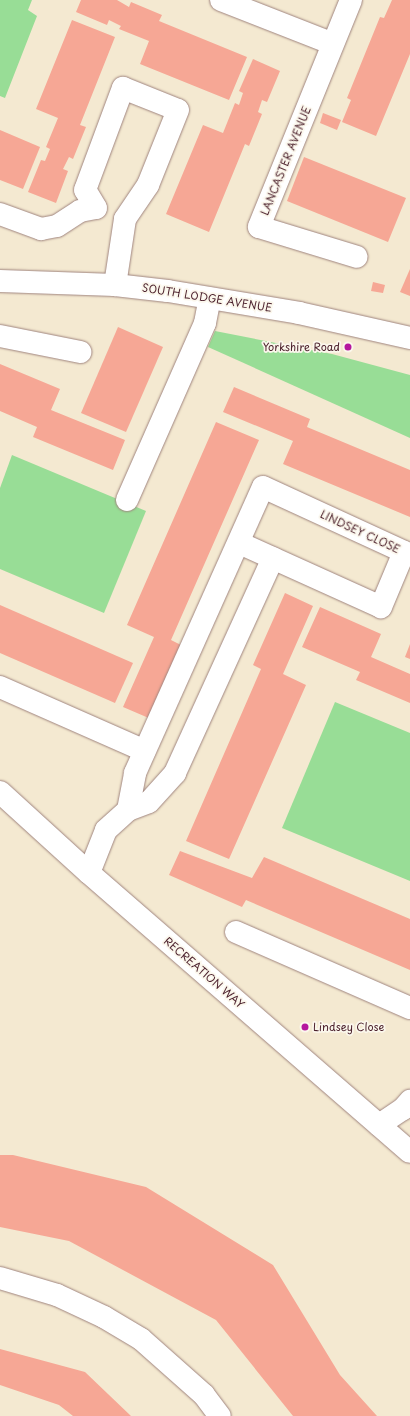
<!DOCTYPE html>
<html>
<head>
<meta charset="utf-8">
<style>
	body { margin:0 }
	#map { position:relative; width:410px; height:1416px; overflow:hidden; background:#f4e9d1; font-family:"Playpen Sans",sans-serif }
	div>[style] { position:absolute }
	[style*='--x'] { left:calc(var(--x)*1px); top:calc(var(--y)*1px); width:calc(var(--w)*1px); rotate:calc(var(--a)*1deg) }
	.green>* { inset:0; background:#98dd96 }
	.building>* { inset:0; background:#f6a795 }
	.roads { filter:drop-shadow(0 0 1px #9f847e) drop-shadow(0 0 1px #9f847e) }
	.minor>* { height:22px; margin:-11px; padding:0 11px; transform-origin:11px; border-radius:11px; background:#fff }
	.dots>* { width:11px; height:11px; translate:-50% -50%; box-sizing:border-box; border:2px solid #fbf7ec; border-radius:50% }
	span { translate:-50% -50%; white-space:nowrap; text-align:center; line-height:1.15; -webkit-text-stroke:3.5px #fbf7ec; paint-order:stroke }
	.street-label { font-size:11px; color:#4a1f2b }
	.poi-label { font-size:11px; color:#4a1f2b }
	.right { translate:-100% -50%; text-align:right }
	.left { translate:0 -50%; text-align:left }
</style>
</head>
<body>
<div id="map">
	<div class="green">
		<i style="clip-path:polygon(0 0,32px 0,28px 10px,37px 16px,5px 98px,0 96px)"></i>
		<i style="clip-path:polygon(215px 331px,332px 354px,410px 375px,410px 438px,208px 347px)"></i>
		<i style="clip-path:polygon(12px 455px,146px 511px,104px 613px,0 569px,0 488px)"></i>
		<i style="clip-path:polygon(335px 702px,410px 733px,410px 881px,282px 828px)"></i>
	</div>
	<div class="building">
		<i style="clip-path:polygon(81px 0,117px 0,129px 7px,131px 2px,162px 15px,159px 21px,247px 57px,229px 100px,140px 64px,149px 41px,119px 29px,121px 26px,109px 20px,107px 25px,76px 12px)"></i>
		<i style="clip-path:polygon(392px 0,410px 0,410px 54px,376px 136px,342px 122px,351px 100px,347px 98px,380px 17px,384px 18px)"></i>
		<i style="clip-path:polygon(72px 20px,115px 37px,80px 125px,86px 127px,73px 159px,69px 157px,63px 169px,68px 171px,56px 203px,28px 192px,41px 160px,45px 161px,50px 149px,46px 147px,58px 118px,36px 109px)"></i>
		<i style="clip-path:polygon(253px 59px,280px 71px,267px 102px,262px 100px,258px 112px,262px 114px,249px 146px,245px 144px,209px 232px,166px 214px,203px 125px,223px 133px,235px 103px,239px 105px,243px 93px,239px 91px)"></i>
		<i style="clip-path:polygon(323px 113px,341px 120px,337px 130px,320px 123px)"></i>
		<i style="clip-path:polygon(0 130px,40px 147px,23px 189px,0 180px)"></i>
		<i style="clip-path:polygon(304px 157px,406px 198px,388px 242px,287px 201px)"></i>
		<i style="clip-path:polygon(410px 269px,410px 296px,400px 292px)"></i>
		<i style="clip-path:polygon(373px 282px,385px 285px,383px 293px,371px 291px)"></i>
		<i style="clip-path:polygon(118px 327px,163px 347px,126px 432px,81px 413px)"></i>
		<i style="clip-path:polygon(0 364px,60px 389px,51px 410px,125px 440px,113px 470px,33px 437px,37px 427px,0 411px)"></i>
		<i style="clip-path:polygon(234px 387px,310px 419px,307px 427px,410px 470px,410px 517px,283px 464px,293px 441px,223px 412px)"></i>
		<i style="clip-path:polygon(216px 422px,259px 440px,171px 640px,183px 646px,151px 719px,123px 707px,154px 637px,127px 625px)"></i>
		<i style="clip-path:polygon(285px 593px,313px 606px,283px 674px,306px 685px,229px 859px,186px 841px,261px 669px,253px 665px)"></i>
		<i style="clip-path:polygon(0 605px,133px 663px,115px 703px,0 653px)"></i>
		<i style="clip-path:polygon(320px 607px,381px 634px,371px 657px,410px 674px,410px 703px,356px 680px,360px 672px,302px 647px)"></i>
		<i style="clip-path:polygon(410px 644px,410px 659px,405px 657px)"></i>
		<i style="clip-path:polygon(180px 851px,252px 878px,264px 857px,410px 919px,410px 970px,246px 900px,242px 907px,169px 875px)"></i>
		<i style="clip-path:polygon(0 1155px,13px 1155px,146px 1187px,273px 1265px,340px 1375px,377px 1416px,293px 1416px,216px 1320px,69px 1241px,0 1227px)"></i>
		<i style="clip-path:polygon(0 1349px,85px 1372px,131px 1416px,73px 1416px,59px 1405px,0 1385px)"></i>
	</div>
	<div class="roads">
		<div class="minor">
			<i style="--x:221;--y:0;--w:120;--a:21.4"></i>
			<i style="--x:351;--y:0;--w:245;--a:112.1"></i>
			<i style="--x:259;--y:227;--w:102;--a:17"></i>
			<i style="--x:0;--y:214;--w:44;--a:20.1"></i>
			<i style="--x:41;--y:229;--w:16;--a:-11"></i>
			<i style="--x:57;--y:226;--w:27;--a:-33"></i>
			<i style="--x:80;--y:211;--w:16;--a:-11"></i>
			<i style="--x:96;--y:208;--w:21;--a:-121"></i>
			<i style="--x:85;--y:190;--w:109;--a:-69.6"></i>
			<i style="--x:123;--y:88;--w:59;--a:21.8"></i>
			<i style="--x:178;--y:110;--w:81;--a:111.8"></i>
			<i style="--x:148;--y:185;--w:41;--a:124.1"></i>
			<i style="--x:125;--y:219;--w:67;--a:98.6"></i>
			<i style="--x:0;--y:281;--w:115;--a:2"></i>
			<i style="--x:115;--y:285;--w:53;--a:6.5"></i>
			<i style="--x:168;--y:291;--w:133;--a:9.5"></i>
			<i style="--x:299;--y:313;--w:114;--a:12.7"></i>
			<i style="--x:0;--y:336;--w:82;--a:11.3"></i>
			<i style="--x:127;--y:500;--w:193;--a:-66.2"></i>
			<i style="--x:205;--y:323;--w:25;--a:-79"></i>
			<i style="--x:0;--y:687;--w:158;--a:23.8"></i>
			<i style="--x:0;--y:792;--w:120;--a:42.3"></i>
			<i style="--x:89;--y:873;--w:425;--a:41"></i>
			<i style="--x:128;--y:810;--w:22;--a:-21"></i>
			<i style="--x:149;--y:802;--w:39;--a:-48"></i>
			<i style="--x:175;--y:773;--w:236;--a:-65.5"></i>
			<i style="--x:89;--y:873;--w:46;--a:-68.4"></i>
			<i style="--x:106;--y:830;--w:30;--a:-42"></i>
			<i style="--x:128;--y:810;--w:38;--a:-79"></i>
			<i style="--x:135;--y:773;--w:313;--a:-65.9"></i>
			<i style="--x:263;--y:487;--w:155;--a:24.7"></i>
			<i style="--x:404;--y:552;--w:60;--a:112.7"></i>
			<i style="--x:381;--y:607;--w:156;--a:-155.7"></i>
			<i style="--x:236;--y:932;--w:190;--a:23.6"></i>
			<i style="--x:379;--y:1125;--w:29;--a:-34"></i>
			<i style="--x:403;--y:1109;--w:11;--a:-49"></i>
			<i style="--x:0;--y:1278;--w:59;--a:16.6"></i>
			<i style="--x:57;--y:1295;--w:52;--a:25.1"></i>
			<i style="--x:104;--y:1317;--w:43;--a:30.7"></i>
			<i style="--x:141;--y:1339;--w:84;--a:41.6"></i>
			<i style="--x:204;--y:1395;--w:26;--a:53"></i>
		</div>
	</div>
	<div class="dots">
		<i style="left:348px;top:347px;background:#b5179e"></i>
		<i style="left:305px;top:1027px;background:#b5179e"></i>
	</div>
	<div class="street-label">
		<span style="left:286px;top:161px;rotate:-68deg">LANCASTER AVENUE</span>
		<span style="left:207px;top:298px;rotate:9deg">SOUTH LODGE AVENUE</span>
		<span style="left:360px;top:532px;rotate:25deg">LINDSEY CLOSE</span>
		<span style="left:204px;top:973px;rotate:41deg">RECREATION WAY</span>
	</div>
	<div class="poi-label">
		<span class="right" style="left:340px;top:347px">Yorkshire Road</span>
		<span class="left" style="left:313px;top:1027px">Lindsey Close</span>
	</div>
</div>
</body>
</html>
